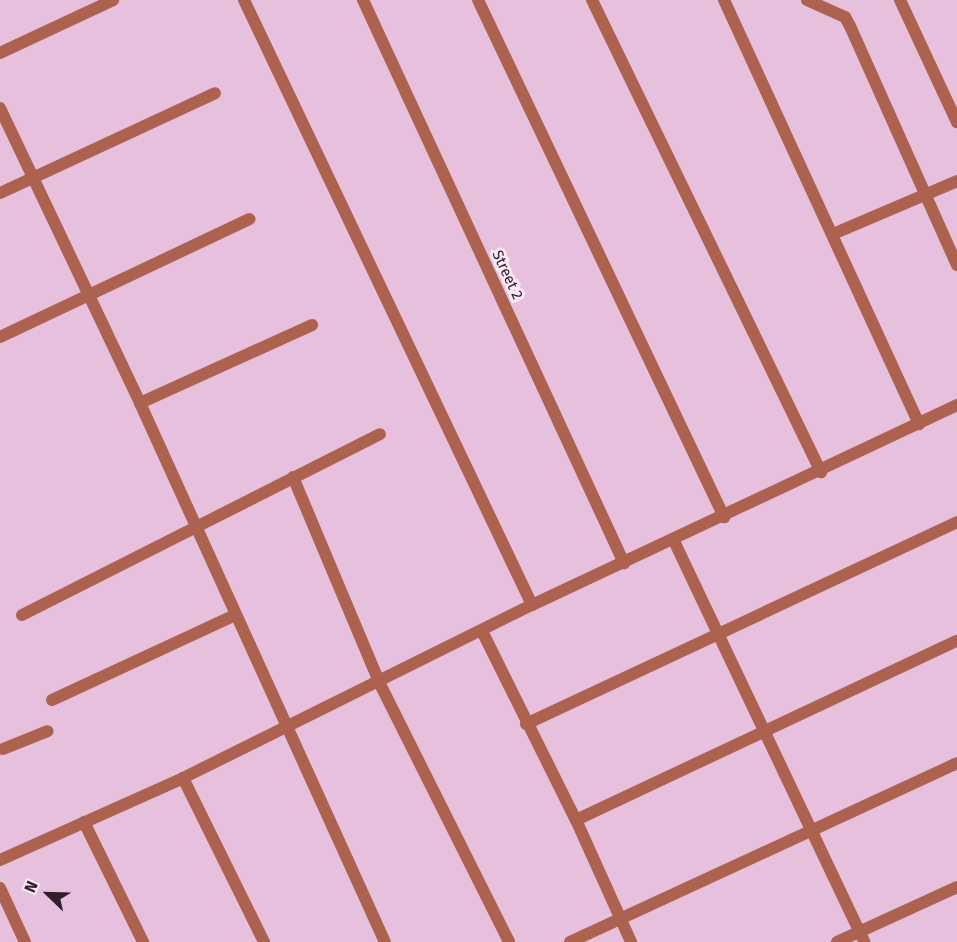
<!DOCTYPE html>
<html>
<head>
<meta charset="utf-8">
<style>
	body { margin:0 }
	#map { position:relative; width:957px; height:942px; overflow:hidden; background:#e7c0de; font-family:"Fira Sans",sans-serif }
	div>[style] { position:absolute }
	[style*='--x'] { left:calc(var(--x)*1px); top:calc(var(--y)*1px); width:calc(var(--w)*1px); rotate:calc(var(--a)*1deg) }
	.minor>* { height:12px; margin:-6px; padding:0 6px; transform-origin:6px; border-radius:6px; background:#ad6250 }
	span { translate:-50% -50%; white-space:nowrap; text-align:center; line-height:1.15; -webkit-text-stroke:6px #fce8f7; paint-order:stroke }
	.street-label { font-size:15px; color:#2f202c }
	.north { position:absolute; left:18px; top:864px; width:60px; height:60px; -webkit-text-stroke:4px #fce8f7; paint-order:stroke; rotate:293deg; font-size:16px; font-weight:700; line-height:24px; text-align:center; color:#2f202c }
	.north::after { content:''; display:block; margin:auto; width:21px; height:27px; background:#2f202c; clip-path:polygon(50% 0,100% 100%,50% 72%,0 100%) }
</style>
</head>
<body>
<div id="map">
	<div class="minor">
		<i style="--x:244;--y:0;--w:670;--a:64.54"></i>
		<i style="--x:363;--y:0;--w:621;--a:65.13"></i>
		<i style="--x:478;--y:0;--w:573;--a:64.55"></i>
		<i style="--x:592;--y:0;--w:525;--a:64.12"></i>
		<i style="--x:724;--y:0;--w:467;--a:65.3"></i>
		<i style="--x:807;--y:0;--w:42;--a:24.1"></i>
		<i style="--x:845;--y:17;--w:10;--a:61"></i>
		<i style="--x:850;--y:26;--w:262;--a:65.9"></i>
		<i style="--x:900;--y:0;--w:135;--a:65"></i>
		<i style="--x:0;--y:53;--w:125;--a:-25.1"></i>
		<i style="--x:0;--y:108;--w:327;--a:64.6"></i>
		<i style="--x:140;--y:403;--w:592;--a:65.56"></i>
		<i style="--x:0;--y:193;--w:237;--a:-24.9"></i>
		<i style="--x:833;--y:234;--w:135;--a:-23.1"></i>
		<i style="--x:0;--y:337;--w:276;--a:-25.3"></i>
		<i style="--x:140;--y:403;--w:189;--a:-24.4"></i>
		<i style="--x:293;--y:477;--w:225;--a:67.2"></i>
		<i style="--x:380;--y:684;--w:288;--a:63.4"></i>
		<i style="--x:674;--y:541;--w:444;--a:64.6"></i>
		<i style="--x:22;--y:615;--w:401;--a:-26.8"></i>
		<i style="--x:482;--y:631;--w:211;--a:63.6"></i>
		<i style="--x:576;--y:820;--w:134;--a:65.7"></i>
		<i style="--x:52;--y:700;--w:202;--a:-24.9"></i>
		<i style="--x:526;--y:724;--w:476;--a:-25.1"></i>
		<i style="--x:3;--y:749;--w:48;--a:-21.8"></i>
		<i style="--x:183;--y:778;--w:183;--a:63.7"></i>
		<i style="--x:576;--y:820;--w:421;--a:-25.2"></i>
		<i style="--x:84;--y:822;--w:134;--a:63.8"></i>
		<i style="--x:0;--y:860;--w:201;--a:-24.1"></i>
		<i style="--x:183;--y:778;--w:390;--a:-26.4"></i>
		<i style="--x:532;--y:605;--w:470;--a:-25.2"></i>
		<i style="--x:0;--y:888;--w:60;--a:65.2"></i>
		<i style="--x:570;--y:942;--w:426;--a:-24.8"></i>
		<i style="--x:837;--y:942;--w:132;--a:-24.6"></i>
	</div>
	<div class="street-label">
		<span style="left:507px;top:275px;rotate:65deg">Street 2</span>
	</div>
	<div class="north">N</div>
</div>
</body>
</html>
